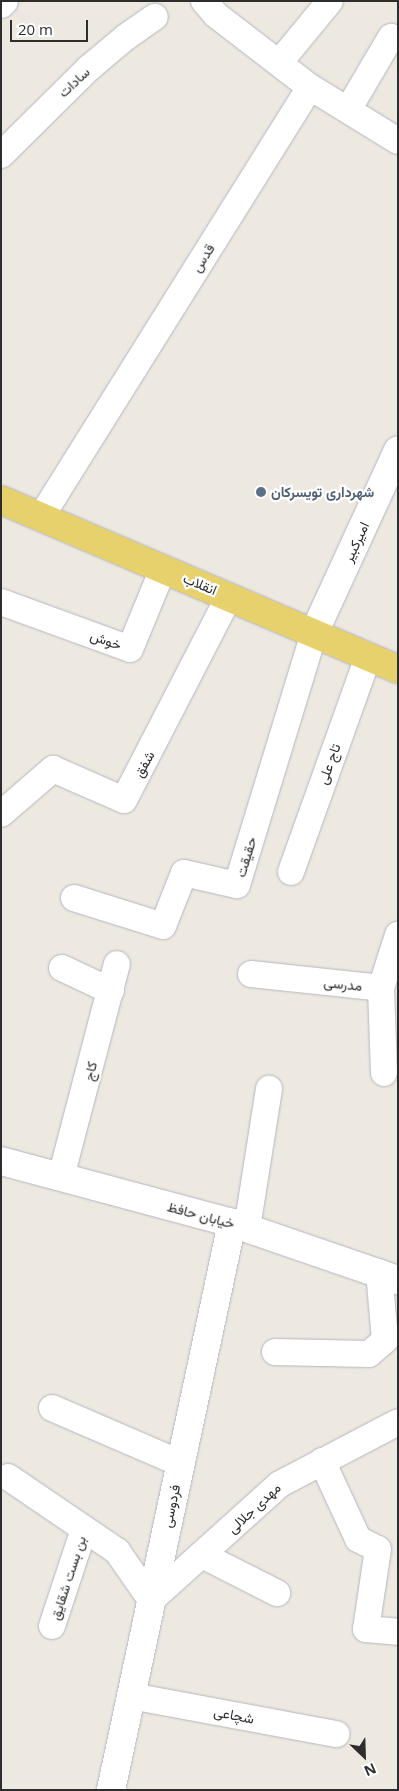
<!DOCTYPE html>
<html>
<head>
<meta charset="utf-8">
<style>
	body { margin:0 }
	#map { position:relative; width:399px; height:1791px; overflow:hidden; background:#ede9e1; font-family:"Open Sans",Vazirmatn,sans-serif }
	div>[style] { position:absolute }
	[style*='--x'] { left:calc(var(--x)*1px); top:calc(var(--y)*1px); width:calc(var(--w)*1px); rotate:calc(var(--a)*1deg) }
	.roads { filter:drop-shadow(0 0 1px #b5b6bf) drop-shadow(0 0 1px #b5b6bf) }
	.street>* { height:26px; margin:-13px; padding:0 13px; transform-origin:13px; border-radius:13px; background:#fff }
	.secondary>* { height:28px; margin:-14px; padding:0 14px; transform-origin:14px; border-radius:14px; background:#fff }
	.primary>* { height:28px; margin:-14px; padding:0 14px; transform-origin:14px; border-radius:14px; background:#e7d16d }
	.dots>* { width:14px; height:14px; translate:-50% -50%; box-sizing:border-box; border:2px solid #fff; border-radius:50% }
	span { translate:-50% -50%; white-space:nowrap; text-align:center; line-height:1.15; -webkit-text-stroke:4.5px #fff; paint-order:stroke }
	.street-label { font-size:14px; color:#2d2d2d }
	.service-label { font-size:14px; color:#4e5e75; font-weight:700 }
	.left { translate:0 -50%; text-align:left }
	.frame { position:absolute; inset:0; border:2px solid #2d2d2d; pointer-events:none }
	.north { position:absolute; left:339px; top:1731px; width:50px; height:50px; -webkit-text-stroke:4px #fff; paint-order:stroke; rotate:156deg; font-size:14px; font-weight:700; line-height:20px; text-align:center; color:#2d2d2d }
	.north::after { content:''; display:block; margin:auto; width:18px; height:22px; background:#2d2d2d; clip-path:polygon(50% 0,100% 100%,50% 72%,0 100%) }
	.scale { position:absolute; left:10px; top:20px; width:78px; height:22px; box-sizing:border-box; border:2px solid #2d2d2d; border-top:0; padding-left:6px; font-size:15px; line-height:18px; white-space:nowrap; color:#2d2d2d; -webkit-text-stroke:4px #fff; paint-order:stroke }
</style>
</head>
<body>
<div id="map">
	<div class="roads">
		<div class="street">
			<i style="--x:204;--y:1;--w:18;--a:49"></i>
			<i style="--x:216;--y:15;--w:118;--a:37.5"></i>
			<i style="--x:310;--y:87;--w:103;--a:31.5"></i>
			<i style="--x:279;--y:63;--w:80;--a:-50.6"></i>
			<i style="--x:348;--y:110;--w:85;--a:-59.5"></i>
			<i style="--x:1;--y:155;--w:124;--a:-44.7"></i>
			<i style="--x:89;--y:68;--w:48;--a:-40"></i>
			<i style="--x:126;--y:37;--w:35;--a:-35"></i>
			<i style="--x:41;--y:517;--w:507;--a:-57.97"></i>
			<i style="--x:1;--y:602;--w:137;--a:20"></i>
			<i style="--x:130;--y:649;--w:87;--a:-67.6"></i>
			<i style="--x:1;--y:814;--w:69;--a:-40.9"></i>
			<i style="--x:53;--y:769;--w:77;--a:23.6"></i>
			<i style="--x:124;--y:800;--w:229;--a:-62.7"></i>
			<i style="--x:291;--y:872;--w:228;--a:-70.3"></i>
			<i style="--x:74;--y:898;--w:93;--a:17.5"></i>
			<i style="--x:163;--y:926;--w:57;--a:-68.4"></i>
			<i style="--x:184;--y:873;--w:54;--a:12.8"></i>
			<i style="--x:237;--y:885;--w:264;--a:-73"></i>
			<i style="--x:62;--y:968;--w:54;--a:25.1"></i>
			<i style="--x:251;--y:974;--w:131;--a:6.1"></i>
			<i style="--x:381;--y:988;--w:56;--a:-72.2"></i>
			<i style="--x:381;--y:988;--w:85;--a:88"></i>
			<i style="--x:61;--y:1177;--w:220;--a:-75.3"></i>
			<i style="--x:247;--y:1228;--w:141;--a:-81"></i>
			<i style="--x:275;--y:1352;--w:94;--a:1.2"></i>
			<i style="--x:369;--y:1354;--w:21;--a:-41"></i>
			<i style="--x:385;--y:1340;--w:68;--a:-95"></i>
			<i style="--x:52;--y:1408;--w:139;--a:23.3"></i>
			<i style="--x:322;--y:1461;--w:86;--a:65.2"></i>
			<i style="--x:358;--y:1539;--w:22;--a:27"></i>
			<i style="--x:378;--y:1549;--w:81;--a:98.5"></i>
			<i style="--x:366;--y:1629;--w:32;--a:5"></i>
			<i style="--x:8;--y:1477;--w:132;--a:34.2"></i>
			<i style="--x:117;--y:1551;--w:60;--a:55.2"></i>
			<i style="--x:151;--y:1600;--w:173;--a:-42"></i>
			<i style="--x:280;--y:1484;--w:133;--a:-27.7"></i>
			<i style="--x:204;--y:1556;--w:82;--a:26.9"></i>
			<i style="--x:52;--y:1626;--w:102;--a:-71.7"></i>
			<i style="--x:131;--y:1696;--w:209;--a:10.5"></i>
		</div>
		<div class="secondary">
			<i style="--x:1;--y:4;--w:4;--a:-45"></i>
			<i style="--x:314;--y:633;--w:201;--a:-65.3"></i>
			<i style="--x:1;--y:1161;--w:239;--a:15"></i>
			<i style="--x:232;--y:1223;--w:176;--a:19"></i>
			<i style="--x:111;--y:1790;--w:580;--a:-77.95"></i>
		</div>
		<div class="primary">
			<i style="--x:1;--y:500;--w:431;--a:23.1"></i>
		</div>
	</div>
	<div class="dots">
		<i style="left:261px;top:492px;background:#5c6f8a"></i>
	</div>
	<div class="street-label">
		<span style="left:74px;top:82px;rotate:-43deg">سادات</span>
		<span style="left:203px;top:258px;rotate:-58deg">قدس</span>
		<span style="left:356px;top:542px;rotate:-65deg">امیرکبیر</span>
		<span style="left:200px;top:584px;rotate:23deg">انقلاب</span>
		<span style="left:106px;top:640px;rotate:20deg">خوش</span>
		<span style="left:144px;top:764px;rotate:-61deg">شفق</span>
		<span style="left:329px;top:764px;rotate:-70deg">تاج علی</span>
		<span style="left:246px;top:857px;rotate:-73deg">حقیقت</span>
		<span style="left:343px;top:984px;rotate:6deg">مدرسی</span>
		<span style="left:90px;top:1071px;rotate:-75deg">کاج</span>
		<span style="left:201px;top:1215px;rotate:15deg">خیابان حافظ</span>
		<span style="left:171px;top:1506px;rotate:-78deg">فردوسی</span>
		<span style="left:254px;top:1508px;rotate:-43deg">مهدی جلالی</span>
		<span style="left:68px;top:1578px;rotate:-72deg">بن بست شقایق</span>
		<span style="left:234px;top:1715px;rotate:11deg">شچاعی</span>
	</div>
	<div class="service-label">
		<span class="left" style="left:271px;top:492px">شهرداری تویسرکان</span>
	</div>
	<div class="frame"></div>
	<div class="north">N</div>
	<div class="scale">20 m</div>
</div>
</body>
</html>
